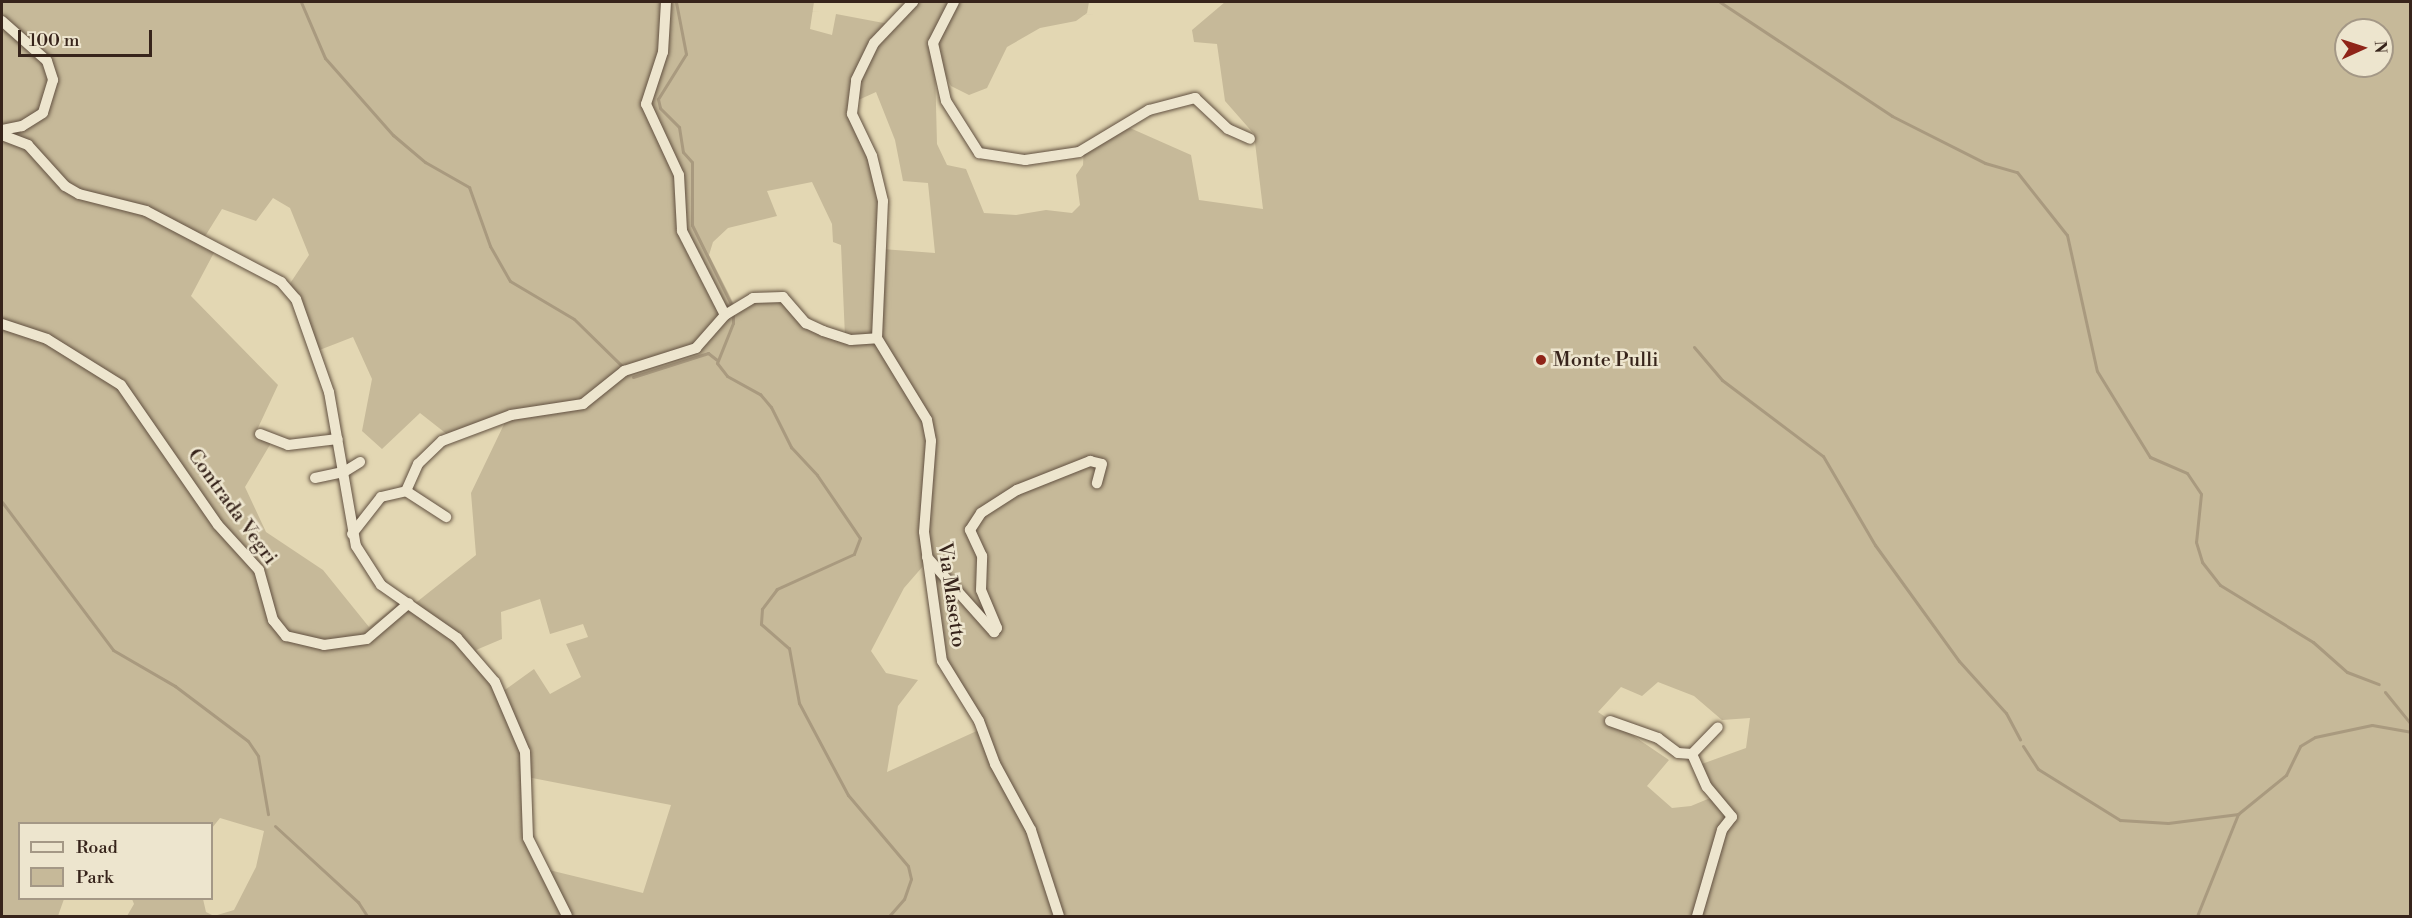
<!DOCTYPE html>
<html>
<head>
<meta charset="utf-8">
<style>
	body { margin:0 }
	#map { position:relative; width:2412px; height:918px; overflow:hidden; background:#e3d7b3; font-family:"Libre Bodoni",serif }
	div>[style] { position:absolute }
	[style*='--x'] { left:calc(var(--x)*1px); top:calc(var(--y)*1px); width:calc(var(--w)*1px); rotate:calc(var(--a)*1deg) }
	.green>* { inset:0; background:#c6b999 }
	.stream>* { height:3px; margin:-1.5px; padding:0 1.5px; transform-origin:1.5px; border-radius:1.5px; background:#a99a7f }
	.roads { filter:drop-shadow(0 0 2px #625141) drop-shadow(0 0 2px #625141) }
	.minor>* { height:10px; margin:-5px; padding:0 5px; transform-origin:5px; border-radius:5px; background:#ede5ce }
	.dots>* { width:16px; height:16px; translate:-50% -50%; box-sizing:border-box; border:3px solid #ede5ce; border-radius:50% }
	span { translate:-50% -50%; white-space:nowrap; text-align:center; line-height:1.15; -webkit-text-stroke:5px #ede5ce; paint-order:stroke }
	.poi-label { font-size:20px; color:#37241b }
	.left { translate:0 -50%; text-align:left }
	.street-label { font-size:20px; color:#37241b }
	.frame { position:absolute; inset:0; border:3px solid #37241b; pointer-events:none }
	.legend { position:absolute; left:18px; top:822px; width:195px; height:78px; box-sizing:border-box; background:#ede5ce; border:2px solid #a49886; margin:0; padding:8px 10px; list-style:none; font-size:18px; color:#37241b }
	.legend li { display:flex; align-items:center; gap:12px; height:30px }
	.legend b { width:30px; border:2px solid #a49886 }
	.north { position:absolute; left:2334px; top:18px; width:60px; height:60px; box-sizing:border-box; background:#ede5ce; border:2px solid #a49886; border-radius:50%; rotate:87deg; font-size:16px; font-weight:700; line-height:24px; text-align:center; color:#37241b }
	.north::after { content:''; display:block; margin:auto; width:21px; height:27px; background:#8f2418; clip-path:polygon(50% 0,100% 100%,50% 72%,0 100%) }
	.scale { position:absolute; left:18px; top:30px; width:134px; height:27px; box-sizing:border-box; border:3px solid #37241b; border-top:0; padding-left:8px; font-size:18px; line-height:21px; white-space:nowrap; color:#37241b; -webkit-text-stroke:4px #ede5ce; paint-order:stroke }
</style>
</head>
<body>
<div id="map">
	<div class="green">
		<i style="clip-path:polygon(evenodd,2px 2px,814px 2px,810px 29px,832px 35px,836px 14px,889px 24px,912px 2px,1089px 2px,1087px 13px,1076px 21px,1040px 28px,1007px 47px,987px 88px,969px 95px,951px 86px,943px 71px,935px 67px,937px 144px,947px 165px,966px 169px,984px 213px,1016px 215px,1046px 210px,1072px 213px,1080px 205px,1076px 175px,1083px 165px,1084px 147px,1130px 128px,1191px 155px,1199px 200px,1263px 209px,1254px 134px,1225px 101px,1217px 44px,1194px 42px,1192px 30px,1225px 2px,2410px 2px,2410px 916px,127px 916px,134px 904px,132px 899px,203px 899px,206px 912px,214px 916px,234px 910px,256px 867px,264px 831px,220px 818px,212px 828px,212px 824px,20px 824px,20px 898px,64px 899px,58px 916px,2px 916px,2px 2px,2346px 30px,2382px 30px,2382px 66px,2346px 66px,2346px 30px,2px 2px,876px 92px,895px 140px,903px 181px,928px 183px,935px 253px,882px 249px,885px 208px,854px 102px,876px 92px,2px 2px,812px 182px,832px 224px,833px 242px,841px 245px,845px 337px,804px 320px,786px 297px,750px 297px,736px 308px,709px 255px,713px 242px,728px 228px,777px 216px,767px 191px,812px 182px,2px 2px,273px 198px,290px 208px,309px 255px,289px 285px,317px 351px,353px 337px,372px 379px,362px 431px,382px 449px,420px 413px,453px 439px,508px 416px,471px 493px,476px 555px,413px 605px,403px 600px,369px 627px,323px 570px,266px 532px,245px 487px,271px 443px,257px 430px,278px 385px,191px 296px,217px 247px,204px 238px,222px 209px,256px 221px,273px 198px,2px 2px,924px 565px,943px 660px,981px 729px,887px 772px,898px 706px,918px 680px,886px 673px,871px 651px,904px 588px,924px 565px,2px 2px,540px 599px,550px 634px,583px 624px,588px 637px,566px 644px,581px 677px,550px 694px,534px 669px,502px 692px,476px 650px,502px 639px,501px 612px,540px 599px,2px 2px,1658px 682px,1694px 696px,1722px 720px,1750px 718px,1746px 748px,1699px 765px,1715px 796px,1691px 806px,1672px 808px,1647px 786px,1669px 760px,1598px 712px,1621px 687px,1642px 696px,1658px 682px,2px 2px,527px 777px,671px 805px,643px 893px,545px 869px,527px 820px,527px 777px)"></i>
	</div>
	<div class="stream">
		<i style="--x:301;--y:2;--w:61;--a:66.8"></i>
		<i style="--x:325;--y:58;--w:103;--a:48.6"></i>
		<i style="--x:393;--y:135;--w:42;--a:40.2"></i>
		<i style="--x:425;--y:162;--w:51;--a:29.6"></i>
		<i style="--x:469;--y:187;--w:63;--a:70.4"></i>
		<i style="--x:490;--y:246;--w:40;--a:60.3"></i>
		<i style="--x:510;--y:281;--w:74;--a:30.7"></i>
		<i style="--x:574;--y:319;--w:67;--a:44.4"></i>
		<i style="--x:676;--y:2;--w:53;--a:79.1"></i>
		<i style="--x:686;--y:54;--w:53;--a:121.9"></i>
		<i style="--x:658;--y:99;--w:9;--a:77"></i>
		<i style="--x:660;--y:108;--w:27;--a:45"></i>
		<i style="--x:679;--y:127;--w:25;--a:81"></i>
		<i style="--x:683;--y:152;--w:13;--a:48"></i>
		<i style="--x:692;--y:162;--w:63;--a:90"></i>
		<i style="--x:692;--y:225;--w:93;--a:63.7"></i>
		<i style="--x:733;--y:308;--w:15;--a:90"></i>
		<i style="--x:733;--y:323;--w:43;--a:111.8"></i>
		<i style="--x:717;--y:363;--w:16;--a:52"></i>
		<i style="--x:727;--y:376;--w:38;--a:29"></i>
		<i style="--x:760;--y:394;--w:17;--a:50"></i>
		<i style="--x:771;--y:407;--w:45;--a:63.4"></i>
		<i style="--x:791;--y:447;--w:38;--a:47"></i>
		<i style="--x:817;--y:475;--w:76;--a:55.7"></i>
		<i style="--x:860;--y:538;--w:17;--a:111"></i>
		<i style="--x:854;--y:554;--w:85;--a:155.6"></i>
		<i style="--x:777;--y:589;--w:25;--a:127"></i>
		<i style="--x:762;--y:609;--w:15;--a:94"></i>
		<i style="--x:761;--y:624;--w:37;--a:41"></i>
		<i style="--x:789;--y:648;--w:56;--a:79.7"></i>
		<i style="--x:799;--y:703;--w:104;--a:62"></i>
		<i style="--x:848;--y:795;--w:93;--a:49.8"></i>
		<i style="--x:908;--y:866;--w:13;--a:77"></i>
		<i style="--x:911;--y:879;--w:21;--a:109"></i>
		<i style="--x:904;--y:899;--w:23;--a:131"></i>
		<i style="--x:1720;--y:2;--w:206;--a:33.5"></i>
		<i style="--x:1892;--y:116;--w:104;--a:26.8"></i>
		<i style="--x:1985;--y:163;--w:33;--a:16"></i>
		<i style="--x:2017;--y:172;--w:80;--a:51.6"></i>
		<i style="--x:2067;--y:235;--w:139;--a:77.6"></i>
		<i style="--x:2097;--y:371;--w:101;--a:58.4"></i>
		<i style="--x:2150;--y:457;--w:40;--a:23.4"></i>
		<i style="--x:2187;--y:473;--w:25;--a:56"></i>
		<i style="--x:2201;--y:494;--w:48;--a:95.9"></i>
		<i style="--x:2196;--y:542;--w:21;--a:73"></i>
		<i style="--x:2202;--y:562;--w:29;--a:52"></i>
		<i style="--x:2220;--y:585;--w:109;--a:31.5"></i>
		<i style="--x:2313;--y:642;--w:45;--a:41.4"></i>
		<i style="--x:2347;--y:672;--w:34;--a:21"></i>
		<i style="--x:1694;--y:347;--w:43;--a:49.7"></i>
		<i style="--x:1722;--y:380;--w:126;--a:37"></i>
		<i style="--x:1823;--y:456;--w:103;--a:59.7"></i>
		<i style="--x:1875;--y:545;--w:143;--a:54.1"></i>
		<i style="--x:1959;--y:661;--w:70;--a:47.9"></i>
		<i style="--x:2006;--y:713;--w:30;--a:62"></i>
		<i style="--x:633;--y:377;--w:79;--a:-17.7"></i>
		<i style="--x:708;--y:353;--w:11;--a:38"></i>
		<i style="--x:2;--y:502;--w:185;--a:53.1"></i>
		<i style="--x:113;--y:650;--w:72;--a:30.1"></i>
		<i style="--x:175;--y:686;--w:91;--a:37"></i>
		<i style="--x:248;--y:741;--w:18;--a:56"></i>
		<i style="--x:258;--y:756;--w:59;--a:80.2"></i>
		<i style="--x:2385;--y:692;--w:40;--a:51"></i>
		<i style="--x:2023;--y:746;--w:27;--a:57"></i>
		<i style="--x:2038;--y:769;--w:97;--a:31.9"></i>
		<i style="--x:2120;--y:820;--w:48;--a:3.6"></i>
		<i style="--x:2168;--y:823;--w:71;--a:-7.3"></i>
		<i style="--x:2238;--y:814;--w:62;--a:-39.1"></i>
		<i style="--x:2286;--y:775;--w:32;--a:-64"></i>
		<i style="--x:2300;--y:746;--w:17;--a:-31"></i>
		<i style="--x:2315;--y:737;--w:58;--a:-11.9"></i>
		<i style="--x:2372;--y:725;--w:39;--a:10"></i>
		<i style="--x:275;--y:826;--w:113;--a:42.5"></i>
		<i style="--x:358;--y:902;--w:17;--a:57"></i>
		<i style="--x:2197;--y:916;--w:110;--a:-68.1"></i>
	</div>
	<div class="roads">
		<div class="minor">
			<i style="--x:666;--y:2;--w:50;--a:93.4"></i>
			<i style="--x:663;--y:52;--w:55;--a:108.1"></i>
			<i style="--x:646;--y:104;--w:78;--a:65.1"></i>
			<i style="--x:679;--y:175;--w:56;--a:86.9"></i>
			<i style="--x:682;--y:231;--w:94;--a:62.9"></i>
			<i style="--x:954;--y:2;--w:46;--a:117.1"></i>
			<i style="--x:933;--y:43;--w:59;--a:77.4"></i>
			<i style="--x:946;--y:101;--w:62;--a:57.6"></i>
			<i style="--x:979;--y:153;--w:47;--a:8.7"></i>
			<i style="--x:1025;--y:160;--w:55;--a:-8.4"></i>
			<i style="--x:1079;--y:152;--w:82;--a:-31"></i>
			<i style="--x:1149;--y:110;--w:48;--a:-14.6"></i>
			<i style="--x:1195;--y:98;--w:45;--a:43.2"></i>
			<i style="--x:1228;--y:129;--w:24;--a:24"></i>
			<i style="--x:2;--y:21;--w:60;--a:41.6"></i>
			<i style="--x:47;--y:61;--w:20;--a:72"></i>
			<i style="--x:53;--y:80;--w:34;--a:107"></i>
			<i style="--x:43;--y:113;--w:25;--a:148"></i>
			<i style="--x:22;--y:126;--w:20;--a:169"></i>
			<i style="--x:2;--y:135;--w:28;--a:21"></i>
			<i style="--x:28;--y:145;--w:55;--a:47.9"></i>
			<i style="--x:65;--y:186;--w:16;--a:30"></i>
			<i style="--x:79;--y:194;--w:69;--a:14.2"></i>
			<i style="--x:146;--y:211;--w:153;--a:27.7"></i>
			<i style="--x:281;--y:282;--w:23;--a:49"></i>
			<i style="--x:296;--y:299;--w:99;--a:70.5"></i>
			<i style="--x:329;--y:392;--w:156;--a:80.1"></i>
			<i style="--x:356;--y:546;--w:46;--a:57.3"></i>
			<i style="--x:381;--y:585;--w:93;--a:34.9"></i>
			<i style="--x:457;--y:638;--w:58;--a:49.2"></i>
			<i style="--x:495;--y:682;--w:76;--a:66.8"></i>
			<i style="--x:525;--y:752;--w:86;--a:88"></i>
			<i style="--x:528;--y:838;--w:87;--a:63.4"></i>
			<i style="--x:2;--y:324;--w:47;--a:18.4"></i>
			<i style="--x:47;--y:339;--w:87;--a:31.9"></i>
			<i style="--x:121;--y:385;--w:170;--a:55.3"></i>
			<i style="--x:218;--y:525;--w:61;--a:47.7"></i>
			<i style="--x:259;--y:570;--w:52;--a:74.4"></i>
			<i style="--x:273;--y:620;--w:21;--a:51"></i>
			<i style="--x:286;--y:636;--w:39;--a:13"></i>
			<i style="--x:324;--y:645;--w:43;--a:-7.9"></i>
			<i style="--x:367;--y:639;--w:55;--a:-40.6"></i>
			<i style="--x:877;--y:338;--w:96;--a:58.6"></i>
			<i style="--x:927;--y:420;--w:21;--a:79"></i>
			<i style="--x:931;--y:441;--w:91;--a:94.4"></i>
			<i style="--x:924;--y:532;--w:130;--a:82.1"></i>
			<i style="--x:942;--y:661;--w:70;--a:58.3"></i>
			<i style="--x:979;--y:721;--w:46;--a:69.6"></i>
			<i style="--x:995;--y:764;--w:75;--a:61.4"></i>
			<i style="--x:1031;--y:830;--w:90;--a:72"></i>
			<i style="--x:877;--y:338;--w:137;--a:-87.5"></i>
			<i style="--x:883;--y:201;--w:46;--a:-103.7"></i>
			<i style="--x:872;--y:156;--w:47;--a:-115.5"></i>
			<i style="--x:852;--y:114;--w:34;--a:-83"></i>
			<i style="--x:856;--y:80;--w:41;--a:-64.1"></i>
			<i style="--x:874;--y:43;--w:57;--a:-46.4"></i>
			<i style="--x:260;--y:434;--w:30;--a:21"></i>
			<i style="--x:288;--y:445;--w:50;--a:-6.8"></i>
			<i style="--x:315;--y:478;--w:30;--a:-12"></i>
			<i style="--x:344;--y:472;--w:19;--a:-32"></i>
			<i style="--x:406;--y:491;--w:48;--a:33"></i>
			<i style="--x:352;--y:534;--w:47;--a:-51.9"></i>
			<i style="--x:381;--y:497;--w:26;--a:-13"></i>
			<i style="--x:406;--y:491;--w:30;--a:-66"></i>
			<i style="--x:418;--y:464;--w:33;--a:-44"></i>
			<i style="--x:442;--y:441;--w:74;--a:-20.6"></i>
			<i style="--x:511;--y:415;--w:73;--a:-8.7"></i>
			<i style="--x:583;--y:404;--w:53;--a:-38.8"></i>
			<i style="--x:624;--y:371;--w:76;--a:-17.7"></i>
			<i style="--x:696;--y:348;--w:44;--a:-48.7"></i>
			<i style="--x:725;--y:315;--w:33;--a:-31"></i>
			<i style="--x:753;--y:298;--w:30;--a:-2"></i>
			<i style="--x:783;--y:297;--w:35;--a:49"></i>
			<i style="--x:806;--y:323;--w:19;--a:25"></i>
			<i style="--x:823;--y:331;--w:29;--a:18"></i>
			<i style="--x:851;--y:340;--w:26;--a:-4"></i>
			<i style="--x:927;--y:557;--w:101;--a:48.2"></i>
			<i style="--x:994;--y:632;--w:5;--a:-53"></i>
			<i style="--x:997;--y:628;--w:41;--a:-112.8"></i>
			<i style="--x:981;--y:590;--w:34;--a:-88"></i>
			<i style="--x:982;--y:556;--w:29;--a:-115"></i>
			<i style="--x:970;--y:530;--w:20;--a:-57"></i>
			<i style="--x:981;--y:513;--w:43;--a:-32.6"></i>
			<i style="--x:1017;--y:490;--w:79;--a:-21.7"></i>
			<i style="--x:1090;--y:461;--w:12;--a:14"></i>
			<i style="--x:1102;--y:464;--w:20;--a:105"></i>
			<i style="--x:1610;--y:721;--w:51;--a:19.5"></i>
			<i style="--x:1658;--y:738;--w:25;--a:37"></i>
			<i style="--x:1678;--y:753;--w:14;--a:4"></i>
			<i style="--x:1692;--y:754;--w:36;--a:66"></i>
			<i style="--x:1707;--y:787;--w:39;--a:50"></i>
			<i style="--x:1732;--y:817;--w:16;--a:128"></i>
			<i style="--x:1722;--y:830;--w:90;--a:106.2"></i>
			<i style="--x:1692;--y:754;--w:37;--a:-46"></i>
		</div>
	</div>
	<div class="dots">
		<i style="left:1541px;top:360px;background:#8f2418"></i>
	</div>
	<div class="poi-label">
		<span class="left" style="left:1553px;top:360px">Monte Pulli</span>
	</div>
	<div class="street-label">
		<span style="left:232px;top:507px;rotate:54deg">Contrada Vegri</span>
		<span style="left:951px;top:595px;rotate:82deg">Via Masetto</span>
	</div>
	<div class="frame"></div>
	<ul class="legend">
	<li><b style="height:8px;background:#ede5ce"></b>Road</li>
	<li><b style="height:16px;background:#c6b999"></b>Park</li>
	</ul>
	<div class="north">N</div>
	<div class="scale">100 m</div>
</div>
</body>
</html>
